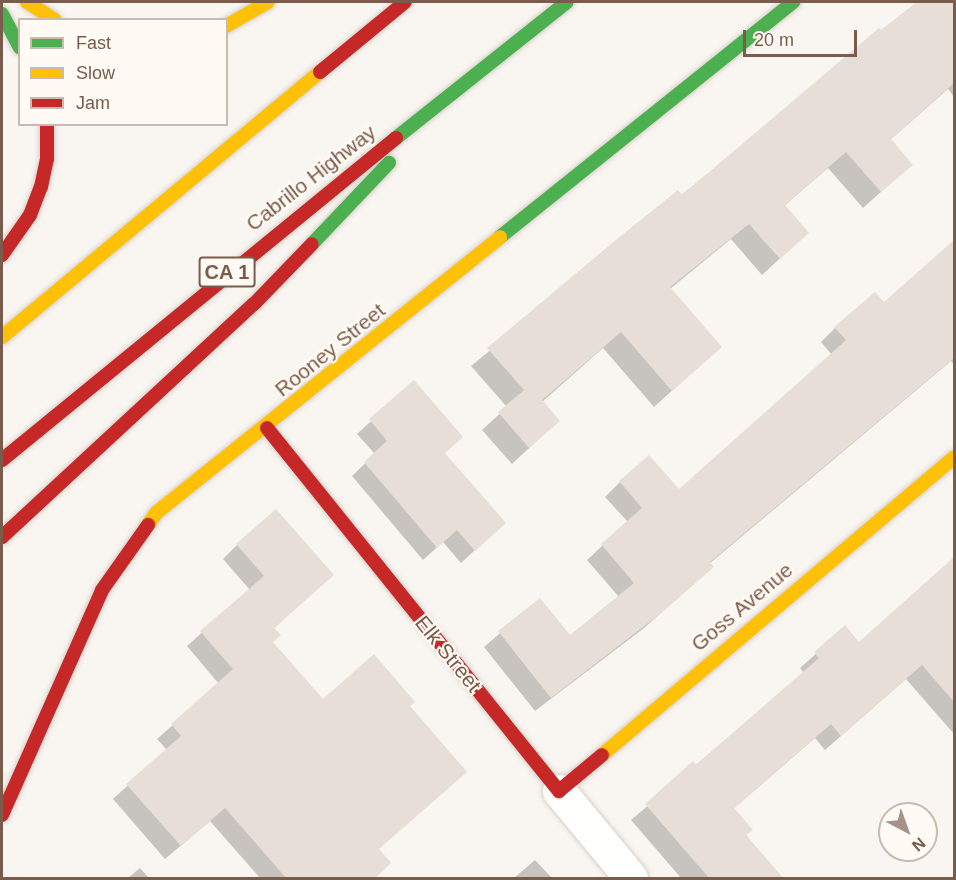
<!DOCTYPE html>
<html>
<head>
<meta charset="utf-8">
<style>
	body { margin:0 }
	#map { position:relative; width:956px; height:880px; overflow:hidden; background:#f9f5f0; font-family:Helvetica,sans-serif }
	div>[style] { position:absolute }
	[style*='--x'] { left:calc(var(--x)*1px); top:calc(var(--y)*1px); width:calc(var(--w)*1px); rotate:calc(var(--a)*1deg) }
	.shadow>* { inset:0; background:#0003 }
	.building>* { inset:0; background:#e6ded7 }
	.roads { filter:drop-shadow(0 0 2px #d7d1cb) drop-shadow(0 0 2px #d7d1cb) }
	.street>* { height:33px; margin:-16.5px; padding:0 16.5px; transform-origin:16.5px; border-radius:16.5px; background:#fefefd }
	.fast>* { height:14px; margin:-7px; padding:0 7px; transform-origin:7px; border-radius:7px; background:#4caf50 }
	.slow>* { height:14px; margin:-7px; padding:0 7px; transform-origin:7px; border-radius:7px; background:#ffc107 }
	.jam>* { height:14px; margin:-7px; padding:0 7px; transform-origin:7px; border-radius:7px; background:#c62828 }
	span { translate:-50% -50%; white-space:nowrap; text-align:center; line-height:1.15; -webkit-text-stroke:4.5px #fffaf3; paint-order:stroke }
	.shield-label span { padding:2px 4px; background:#fffaf3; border:2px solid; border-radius:4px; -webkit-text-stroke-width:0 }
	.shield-label { font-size:20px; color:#7a5c4d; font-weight:700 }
	.street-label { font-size:21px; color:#7a5c4d }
	.frame { position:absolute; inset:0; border:3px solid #7a5c4d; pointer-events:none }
	.legend { position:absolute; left:18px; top:18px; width:210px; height:108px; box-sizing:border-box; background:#fffaf3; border:2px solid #cabbb1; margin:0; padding:8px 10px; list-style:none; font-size:18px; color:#7a5c4d }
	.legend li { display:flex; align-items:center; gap:12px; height:30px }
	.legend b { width:30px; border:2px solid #cabbb1 }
	.north { position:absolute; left:878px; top:802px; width:60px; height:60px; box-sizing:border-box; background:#fffaf3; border:2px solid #cabbb1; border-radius:50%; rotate:139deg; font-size:16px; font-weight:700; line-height:24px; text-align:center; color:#7a5c4d }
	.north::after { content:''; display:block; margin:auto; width:21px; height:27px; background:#a69286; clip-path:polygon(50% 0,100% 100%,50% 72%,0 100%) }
	.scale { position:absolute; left:743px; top:30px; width:114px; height:27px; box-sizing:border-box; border:3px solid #7a5c4d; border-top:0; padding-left:8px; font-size:18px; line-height:21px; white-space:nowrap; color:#7a5c4d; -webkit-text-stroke:4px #fffaf3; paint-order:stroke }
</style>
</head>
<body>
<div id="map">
	<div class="shadow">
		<i style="clip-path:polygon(919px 2px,954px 2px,954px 97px,948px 89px,890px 140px,911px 165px,863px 208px,828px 168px,784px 206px,807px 233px,762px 275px,731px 239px,670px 289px,720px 347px,654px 407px,603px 348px,542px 402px,558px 421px,512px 464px,482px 430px,507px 407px,471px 366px)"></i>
		<i style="clip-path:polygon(954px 242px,954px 365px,951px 361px,709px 564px,697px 581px,644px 628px,535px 711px,484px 647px,539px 600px,569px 637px,619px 597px,587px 560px,628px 522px,605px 497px,620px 482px,679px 491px,832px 355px,821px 342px,835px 328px,883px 304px)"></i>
		<i style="clip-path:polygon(414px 382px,444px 453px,504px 523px,461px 563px,443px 542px,423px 560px,352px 476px,375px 454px,357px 434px)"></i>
		<i style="clip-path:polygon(237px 545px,332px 575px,273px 629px,271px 642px,322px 701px,409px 707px,465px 772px,377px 850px,374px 878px,260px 878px,210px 821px,165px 859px,113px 799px,167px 750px,157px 739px,219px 684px,187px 646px,250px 590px,223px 559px)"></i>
		<i style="clip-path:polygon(954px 559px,954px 734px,906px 679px,825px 750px,815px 738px,733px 809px,745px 836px,782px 878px,681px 878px,631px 820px,804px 673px,800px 668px,845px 628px,859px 644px)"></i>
		<i style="clip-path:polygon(535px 860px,552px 878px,514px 878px)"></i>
		<i style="clip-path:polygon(140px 868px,149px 878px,128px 878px)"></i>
	</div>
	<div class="building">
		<i style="clip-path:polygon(917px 2px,954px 2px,954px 83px,891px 139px,913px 165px,881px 192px,846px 152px,785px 205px,809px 233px,780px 259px,749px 224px,670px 287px,722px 347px,672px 391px,621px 332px,542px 400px,560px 421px,529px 448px,498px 412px,524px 390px,487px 348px,617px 239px,678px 190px,682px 195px,879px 28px,881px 30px)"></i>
		<i style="clip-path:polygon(954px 240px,954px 358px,710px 562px,714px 567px,661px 613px,551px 698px,498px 631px,540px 598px,570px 635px,634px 583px,601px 544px,642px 508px,619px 481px,649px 455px,679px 489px,846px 340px,834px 327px,875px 292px,884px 302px)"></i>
		<i style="clip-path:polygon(414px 380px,463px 437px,445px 453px,506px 523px,475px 551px,457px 530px,437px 548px,364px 462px,387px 441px,369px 419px)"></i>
		<i style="clip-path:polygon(276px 509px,334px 575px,274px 628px,281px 635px,273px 642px,323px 699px,374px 654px,415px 702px,410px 706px,467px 772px,379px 849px,391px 863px,374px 879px,287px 879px,225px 808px,181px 846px,126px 784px,181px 736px,171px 724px,233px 669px,200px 631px,264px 576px,236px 544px)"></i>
		<i style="clip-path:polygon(954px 557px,954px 702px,922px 665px,841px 736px,831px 724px,734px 808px,753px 830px,746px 835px,784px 879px,710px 879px,645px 804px,693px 761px,696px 765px,819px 658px,814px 652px,845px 625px,859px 642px)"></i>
	</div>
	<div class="roads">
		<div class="street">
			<i style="--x:559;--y:791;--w:113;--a:50.4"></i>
		</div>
		<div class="fast">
			<i style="--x:2;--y:14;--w:38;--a:62"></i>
			<i style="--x:396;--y:138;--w:218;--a:-38.5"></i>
			<i style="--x:500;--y:237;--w:376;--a:-38.7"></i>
			<i style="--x:312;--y:244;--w:112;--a:-46.5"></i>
		</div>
		<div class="slow">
			<i style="--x:27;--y:2;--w:33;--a:33"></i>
			<i style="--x:226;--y:26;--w:48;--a:-29.7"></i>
			<i style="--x:2;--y:337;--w:414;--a:-39.8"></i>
			<i style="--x:148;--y:525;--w:14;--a:-56"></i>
			<i style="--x:156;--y:513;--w:441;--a:-38.7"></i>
			<i style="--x:602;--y:755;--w:461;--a:-40.2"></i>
			<i style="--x:2;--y:798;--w:7;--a:45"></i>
		</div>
		<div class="jam">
			<i style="--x:320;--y:72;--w:110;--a:-39.5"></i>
			<i style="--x:2;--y:255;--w:49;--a:-55"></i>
			<i style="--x:30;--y:215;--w:30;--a:-69"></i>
			<i style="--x:41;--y:187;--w:29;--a:-78"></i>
			<i style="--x:47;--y:159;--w:35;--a:-90"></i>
			<i style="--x:267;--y:428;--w:466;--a:51.2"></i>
			<i style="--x:559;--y:791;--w:56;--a:-39.9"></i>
			<i style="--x:2;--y:460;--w:509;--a:-39.26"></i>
			<i style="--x:2;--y:537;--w:343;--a:-42.8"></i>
			<i style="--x:254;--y:304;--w:83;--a:-46"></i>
			<i style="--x:2;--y:815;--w:246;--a:-66"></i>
			<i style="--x:102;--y:590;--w:80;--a:-54.7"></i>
		</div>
	</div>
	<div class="shield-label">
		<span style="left:227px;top:272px">CA 1</span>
	</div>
	<div class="street-label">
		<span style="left:311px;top:178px;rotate:-38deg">Cabrillo Highway</span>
		<span style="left:330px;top:350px;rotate:-39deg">Rooney Street</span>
		<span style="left:742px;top:607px;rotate:-40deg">Goss Avenue</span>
		<span style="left:448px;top:654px;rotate:51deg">Elk Street</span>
	</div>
	<div class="frame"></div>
	<ul class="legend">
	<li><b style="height:8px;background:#4caf50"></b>Fast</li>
	<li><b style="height:8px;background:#ffc107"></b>Slow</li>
	<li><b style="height:8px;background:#c62828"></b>Jam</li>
	</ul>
	<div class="north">N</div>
	<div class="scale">20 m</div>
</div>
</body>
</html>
